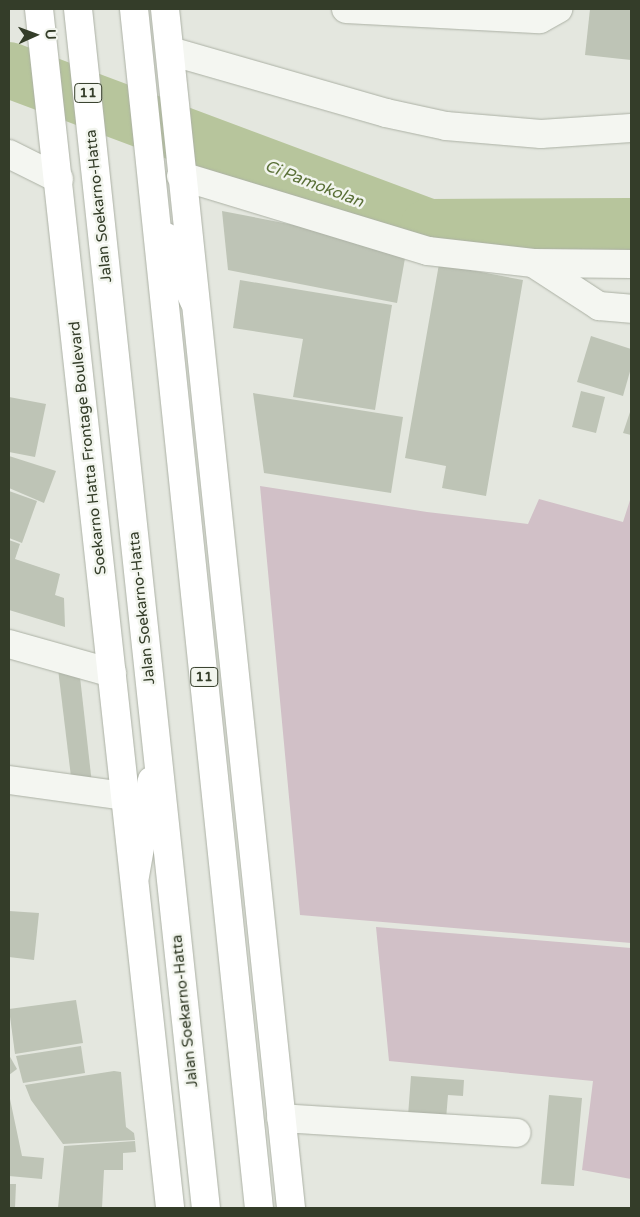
<!DOCTYPE html>
<html>
<head>
<meta charset="utf-8">
<style>
	body { margin:0 }
	#map { position:relative; width:640px; height:1217px; overflow:hidden; background:#e4e7df; font-family:"Varela Round",sans-serif }
	div>[style] { position:absolute }
	[style*='--x'] { left:calc(var(--x)*1px); top:calc(var(--y)*1px); width:calc(var(--w)*1px); rotate:calc(var(--a)*1deg) }
	.green>* { inset:0; background:#d1c0c7 }
	.river>* { height:56px; margin:-28px; padding:0 28px; transform-origin:28px; border-radius:28px; background:#b7c59c }
	.building>* { inset:0; background:#bec4b6 }
	.roads { filter:drop-shadow(0 0 1px #acb1a5) drop-shadow(0 0 1px #acb1a5) }
	.minor>* { height:28px; margin:-14px; padding:0 14px; transform-origin:14px; border-radius:14px; background:#f4f6f1 }
	.major>* { height:28px; margin:-14px; padding:0 14px; transform-origin:14px; border-radius:14px; background:#fff }
	.highway>* { height:28px; margin:-14px; padding:0 14px; transform-origin:14px; border-radius:14px; background:#fff }
	span { translate:-50% -50%; white-space:nowrap; text-align:center; line-height:1.15; -webkit-text-stroke:5px #f2f5ee; paint-order:stroke }
	.shield-label span { padding:1px 4px; background:#f2f5ee; border:1px solid; border-radius:4px; -webkit-text-stroke-width:0 }
	.shield-label { font-size:14px; color:#343d29; font-weight:700 }
	.street-label { font-size:15px; color:#343d29 }
	.water-label { font-size:16px; color:#596f36; font-style:italic }
	.frame { position:absolute; inset:0; border:10px solid #343d29; pointer-events:none }
	.north { position:absolute; left:10px; top:10px; width:50px; height:50px; -webkit-text-stroke:4px #f2f5ee; paint-order:stroke; rotate:88deg; font-size:14px; font-weight:700; line-height:20px; text-align:center; color:#343d29 }
	.north::after { content:''; display:block; margin:auto; width:18px; height:22px; background:#343d29; clip-path:polygon(50% 0,100% 100%,50% 72%,0 100%) }
</style>
</head>
<body>
<div id="map">
	<div class="green">
		<i style="clip-path:polygon(260px 486px,427px 512px,528px 524px,539px 499px,623px 522px,631px 497px,631px 943px,300px 915px)"></i>
		<i style="clip-path:polygon(376px 927px,631px 948px,631px 1179px,582px 1170px,593px 1081px,389px 1061px)"></i>
	</div>
	<div class="river">
		<i style="--x:9;--y:70;--w:447;--a:20.5"></i>
		<i style="--x:428;--y:227;--w:203;--a:-0.3"></i>
	</div>
	<div class="building">
		<i style="clip-path:polygon(590px 9px,631px 9px,631px 60px,585px 55px)"></i>
		<i style="clip-path:polygon(222px 211px,407px 247px,397px 303px,228px 270px)"></i>
		<i style="clip-path:polygon(439px 264px,523px 280px,486px 496px,442px 488px,446px 466px,405px 458px)"></i>
		<i style="clip-path:polygon(240px 280px,392px 305px,375px 410px,293px 397px,303px 339px,233px 328px)"></i>
		<i style="clip-path:polygon(591px 336px,631px 349px,631px 368px,623px 396px,577px 382px)"></i>
		<i style="clip-path:polygon(581px 391px,605px 397px,596px 433px,572px 427px)"></i>
		<i style="clip-path:polygon(253px 393px,403px 417px,391px 493px,264px 473px)"></i>
		<i style="clip-path:polygon(9px 397px,46px 404px,35px 457px,9px 452px)"></i>
		<i style="clip-path:polygon(631px 409px,631px 435px,623px 433px)"></i>
		<i style="clip-path:polygon(9px 456px,56px 471px,44px 503px,9px 488px)"></i>
		<i style="clip-path:polygon(9px 491px,37px 501px,22px 543px,9px 538px)"></i>
		<i style="clip-path:polygon(9px 540px,20px 544px,15px 559px,60px 574px,55px 595px,64px 598px,65px 627px,9px 610px)"></i>
		<i style="clip-path:polygon(79px 668px,92px 784px,72px 785px,58px 669px)"></i>
		<i style="clip-path:polygon(9px 911px,39px 913px,34px 960px,9px 957px)"></i>
		<i style="clip-path:polygon(76px 1000px,83px 1043px,15px 1054px,9px 1009px)"></i>
		<i style="clip-path:polygon(81px 1046px,85px 1073px,23px 1083px,16px 1056px)"></i>
		<i style="clip-path:polygon(9px 1055px,17px 1069px,9px 1075px)"></i>
		<i style="clip-path:polygon(114px 1071px,121px 1072px,126px 1127px,134px 1133px,135px 1140px,63px 1144px,31px 1100px,25px 1085px)"></i>
		<i style="clip-path:polygon(411px 1076px,464px 1080px,463px 1096px,448px 1095px,446px 1119px,408px 1116px)"></i>
		<i style="clip-path:polygon(549px 1095px,582px 1098px,574px 1186px,541px 1184px)"></i>
		<i style="clip-path:polygon(10px 1099px,22px 1156px,44px 1158px,42px 1179px,9px 1176px)"></i>
		<i style="clip-path:polygon(135px 1141px,136px 1152px,123px 1153px,123px 1170px,104px 1170px,102px 1208px,58px 1208px,64px 1146px)"></i>
		<i style="clip-path:polygon(9px 1184px,16px 1184px,15px 1208px,9px 1208px)"></i>
	</div>
	<div class="roads">
		<div class="minor">
			<i style="--x:346;--y:9;--w:194;--a:3"></i>
			<i style="--x:540;--y:19;--w:21;--a:-29"></i>
			<i style="--x:170;--y:51;--w:225;--a:16"></i>
			<i style="--x:386;--y:113;--w:61;--a:12.2"></i>
			<i style="--x:446;--y:126;--w:95;--a:4.8"></i>
			<i style="--x:541;--y:134;--w:90;--a:-3.8"></i>
			<i style="--x:9;--y:154;--w:56;--a:26.6"></i>
			<i style="--x:181;--y:176;--w:258;--a:16.9"></i>
			<i style="--x:428;--y:251;--w:106;--a:6.5"></i>
			<i style="--x:533;--y:263;--w:98;--a:0.6"></i>
			<i style="--x:533;--y:263;--w:79;--a:33.1"></i>
			<i style="--x:599;--y:306;--w:32;--a:5"></i>
			<i style="--x:9;--y:644;--w:107;--a:15.7"></i>
			<i style="--x:9;--y:780;--w:117;--a:7.9"></i>
			<i style="--x:281;--y:1118;--w:236;--a:3.6"></i>
		</div>
		<div class="major">
			<i style="--x:39;--y:9;--w:1206;--a:83.76"></i>
			<i style="--x:165;--y:9;--w:1206;--a:84"></i>
		</div>
		<div class="highway">
			<i style="--x:78;--y:9;--w:1206;--a:83.91"></i>
			<i style="--x:134;--y:9;--w:1205;--a:84.05"></i>
			<i style="--x:166;--y:237;--w:70;--a:66.4"></i>
			<i style="--x:135;--y:876;--w:97;--a:-80"></i>
		</div>
	</div>
	<div class="shield-label">
		<span style="left:88px;top:93px">11</span>
		<span style="left:204px;top:677px">11</span>
	</div>
	<div class="street-label">
		<span style="left:99px;top:206px;rotate:-96deg">Jalan Soekarno-Hatta</span>
		<span style="left:88px;top:448px;rotate:-96deg">Soekarno Hatta Frontage Boulevard</span>
		<span style="left:142px;top:608px;rotate:-96deg">Jalan Soekarno-Hatta</span>
		<span style="left:185px;top:1011px;rotate:-96deg">Jalan Soekarno-Hatta</span>
	</div>
	<div class="water-label">
		<span style="left:314px;top:184px;rotate:21deg">Ci Pamokolan</span>
	</div>
	<div class="frame"></div>
	<div class="north">U</div>
</div>
</body>
</html>
